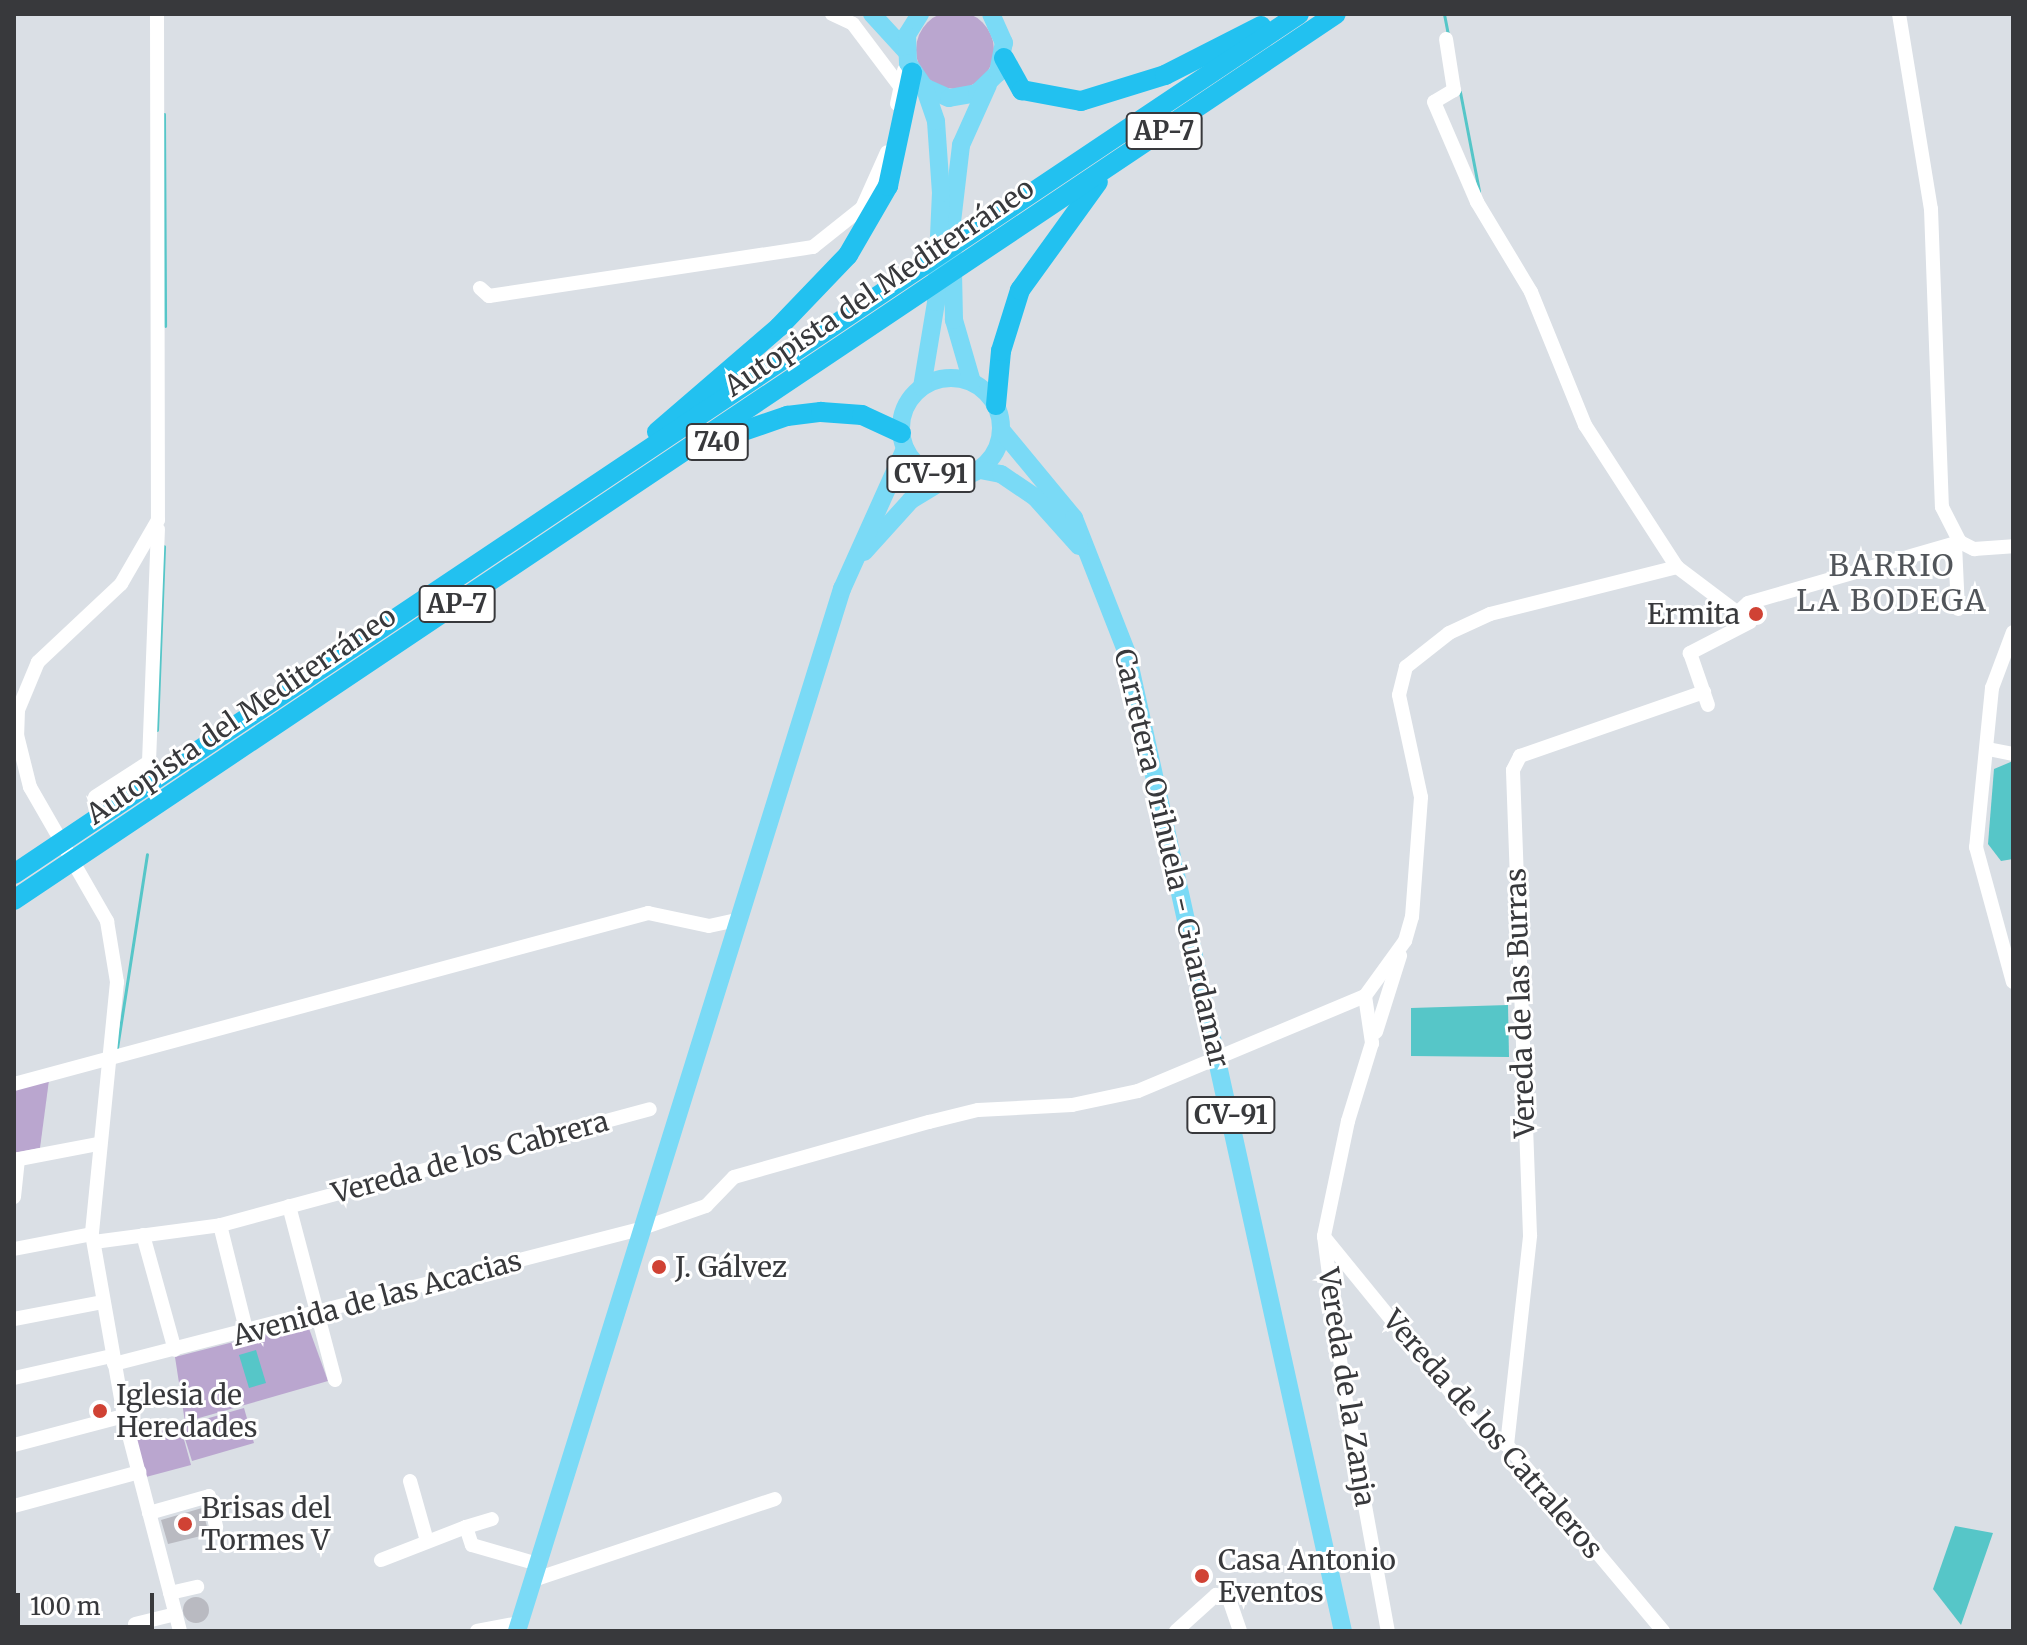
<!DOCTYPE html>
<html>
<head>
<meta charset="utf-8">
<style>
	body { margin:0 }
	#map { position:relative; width:2027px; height:1645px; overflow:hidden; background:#dadfe5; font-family:Merriweather,serif }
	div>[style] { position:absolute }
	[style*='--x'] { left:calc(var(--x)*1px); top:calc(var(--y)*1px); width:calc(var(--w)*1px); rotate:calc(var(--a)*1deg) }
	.green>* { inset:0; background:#baa6cf }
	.round { border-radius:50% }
	.water>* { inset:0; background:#56c6c8 }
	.stream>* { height:3px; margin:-1.5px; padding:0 1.5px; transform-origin:1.5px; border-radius:1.5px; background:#56c6c8 }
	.building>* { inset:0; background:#b9bac1 }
	.minor>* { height:14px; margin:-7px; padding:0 7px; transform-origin:7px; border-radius:7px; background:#fff }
	.major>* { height:18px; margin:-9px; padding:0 9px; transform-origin:9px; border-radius:9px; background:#7adaf6 }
	.major>.ring { margin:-9px; padding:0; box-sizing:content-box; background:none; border:18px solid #7adaf6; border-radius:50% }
	.highway>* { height:20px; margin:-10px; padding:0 10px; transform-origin:10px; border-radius:10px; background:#22c1f0 }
	.dots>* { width:22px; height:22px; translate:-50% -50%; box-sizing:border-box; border:4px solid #fff; border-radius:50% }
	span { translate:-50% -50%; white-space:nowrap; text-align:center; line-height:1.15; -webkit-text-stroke:6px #fff; paint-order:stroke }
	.shield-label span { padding:2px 6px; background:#fff; border:2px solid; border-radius:6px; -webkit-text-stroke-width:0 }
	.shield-label { font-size:26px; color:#38393c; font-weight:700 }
	.street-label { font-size:28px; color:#38393c }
	.poi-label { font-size:28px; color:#38393c }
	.right { translate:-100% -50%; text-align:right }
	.left { translate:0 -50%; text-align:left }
	.neighbourhood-label { font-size:30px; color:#51555a; letter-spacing:2px }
	.frame { position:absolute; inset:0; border:16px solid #38393c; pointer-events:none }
	.scale { position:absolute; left:16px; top:1593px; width:138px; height:36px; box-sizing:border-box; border:4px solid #38393c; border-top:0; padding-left:10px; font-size:24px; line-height:28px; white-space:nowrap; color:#38393c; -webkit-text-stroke:6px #fff; paint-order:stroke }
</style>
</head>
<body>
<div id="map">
	<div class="green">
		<i class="round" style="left:916px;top:11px;width:78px;height:78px"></i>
		<i style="clip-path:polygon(49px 1080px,40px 1148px,14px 1153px,14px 1090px)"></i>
		<i style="clip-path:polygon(307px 1323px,328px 1381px,185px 1422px,175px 1357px)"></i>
		<i style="clip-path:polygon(244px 1408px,254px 1443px,192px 1461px,181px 1426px)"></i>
		<i style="clip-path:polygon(180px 1425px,191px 1465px,146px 1477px,136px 1438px)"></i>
	</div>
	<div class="water">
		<i style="clip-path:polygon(2013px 761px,2013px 859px,2001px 861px,1988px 844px,1994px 769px)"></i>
		<i style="clip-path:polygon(1508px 1005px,1509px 1057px,1411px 1056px,1411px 1008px)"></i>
		<i style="clip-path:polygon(256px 1350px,266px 1383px,249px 1388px,239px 1355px)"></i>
		<i style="clip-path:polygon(1955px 1526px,1993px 1533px,1961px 1625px,1933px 1589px)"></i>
	</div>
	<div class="stream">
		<i style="--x:1444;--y:14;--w:20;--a:79"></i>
		<i style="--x:1460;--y:92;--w:101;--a:79.1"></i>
		<i style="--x:164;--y:114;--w:212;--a:89.7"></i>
		<i style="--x:157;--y:730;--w:184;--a:-87.8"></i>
		<i style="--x:117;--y:1048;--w:196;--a:-81.2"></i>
	</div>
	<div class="building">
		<i style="clip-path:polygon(202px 1508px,209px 1534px,168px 1544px,161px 1520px)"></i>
		<i class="round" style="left:183px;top:1597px;width:26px;height:26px"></i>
	</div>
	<div class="minor">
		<i style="--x:157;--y:14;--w:506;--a:89.89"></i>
		<i style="--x:158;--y:520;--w:74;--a:120"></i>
		<i style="--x:121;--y:584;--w:114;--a:136.8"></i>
		<i style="--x:38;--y:662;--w:52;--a:112.6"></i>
		<i style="--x:18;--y:710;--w:25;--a:92"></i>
		<i style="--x:17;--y:735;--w:54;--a:76"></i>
		<i style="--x:30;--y:787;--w:155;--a:60.1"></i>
		<i style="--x:107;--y:921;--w:62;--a:80.7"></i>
		<i style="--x:117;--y:982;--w:253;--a:95.7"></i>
		<i style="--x:92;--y:1234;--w:185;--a:80"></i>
		<i style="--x:124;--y:1416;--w:222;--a:75.4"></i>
		<i style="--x:832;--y:14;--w:23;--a:25"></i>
		<i style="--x:853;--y:24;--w:76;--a:53"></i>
		<i style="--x:1899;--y:14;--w:198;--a:80.7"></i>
		<i style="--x:1931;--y:209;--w:298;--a:87.9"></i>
		<i style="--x:1942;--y:507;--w:39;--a:63"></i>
		<i style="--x:1960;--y:542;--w:16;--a:27"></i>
		<i style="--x:1974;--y:549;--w:39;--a:-4"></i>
		<i style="--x:1446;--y:39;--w:52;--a:81.1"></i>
		<i style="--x:1454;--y:90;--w:23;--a:149"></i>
		<i style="--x:1434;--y:102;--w:109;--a:66.7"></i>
		<i style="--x:1477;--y:202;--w:105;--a:59"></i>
		<i style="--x:1531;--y:292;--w:144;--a:67.9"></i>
		<i style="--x:1585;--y:425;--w:169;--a:57.1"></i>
		<i style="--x:1677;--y:567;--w:91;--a:37"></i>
		<i style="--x:1750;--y:622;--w:68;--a:152.7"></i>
		<i style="--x:1690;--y:653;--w:55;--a:70.9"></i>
		<i style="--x:897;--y:104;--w:35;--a:-78"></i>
		<i style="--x:480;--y:288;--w:12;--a:42"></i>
		<i style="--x:489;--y:296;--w:328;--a:-8.6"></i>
		<i style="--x:813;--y:247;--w:63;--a:-38.5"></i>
		<i style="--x:862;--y:208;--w:61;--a:-65.9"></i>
		<i style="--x:1955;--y:544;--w:65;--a:87.4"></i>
		<i style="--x:1737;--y:613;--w:15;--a:-42"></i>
		<i style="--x:1748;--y:603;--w:221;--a:-16.1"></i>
		<i style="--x:2013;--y:632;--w:60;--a:110.6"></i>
		<i style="--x:1992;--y:688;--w:160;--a:95.7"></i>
		<i style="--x:1976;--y:847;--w:140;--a:74.7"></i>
		<i style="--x:1988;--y:749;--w:25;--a:11"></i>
		<i style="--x:95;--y:797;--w:64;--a:-32.9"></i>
		<i style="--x:149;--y:762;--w:233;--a:-87.8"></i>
		<i style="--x:1365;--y:996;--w:48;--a:81.5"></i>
		<i style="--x:1372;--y:1043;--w:82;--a:107.1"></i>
		<i style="--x:1348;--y:1121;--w:117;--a:101.8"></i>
		<i style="--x:1324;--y:1236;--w:155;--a:82.6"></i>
		<i style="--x:1344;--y:1390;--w:245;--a:79.7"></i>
		<i style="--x:1376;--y:1032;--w:80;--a:-72.5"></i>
		<i style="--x:14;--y:1084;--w:657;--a:-15.09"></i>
		<i style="--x:648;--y:913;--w:62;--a:12"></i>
		<i style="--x:709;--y:926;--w:29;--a:-12"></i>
		<i style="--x:14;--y:1160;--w:86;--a:-10.8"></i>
		<i style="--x:14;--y:1197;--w:38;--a:-84"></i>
		<i style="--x:289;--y:1206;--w:180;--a:75.2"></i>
		<i style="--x:220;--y:1225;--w:111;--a:76"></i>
		<i style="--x:143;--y:1235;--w:119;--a:74.5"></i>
		<i style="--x:1324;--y:1237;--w:253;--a:50.8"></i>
		<i style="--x:1484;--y:1433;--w:26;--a:28"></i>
		<i style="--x:1507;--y:1445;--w:243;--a:50"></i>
		<i style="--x:94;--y:1242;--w:128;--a:-7.6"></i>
		<i style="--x:221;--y:1225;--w:444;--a:-15.1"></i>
		<i style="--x:14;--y:1249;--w:79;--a:-10.9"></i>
		<i style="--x:14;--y:1319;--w:91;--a:-10.8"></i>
		<i style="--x:114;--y:1364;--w:543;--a:-14.39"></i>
		<i style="--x:640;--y:1229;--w:70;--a:-19.2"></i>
		<i style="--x:706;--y:1206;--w:40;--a:-46"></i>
		<i style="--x:734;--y:1177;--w:203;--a:-15.8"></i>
		<i style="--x:929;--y:1122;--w:50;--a:-13.8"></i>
		<i style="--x:978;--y:1110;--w:94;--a:-3"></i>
		<i style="--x:1072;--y:1105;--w:67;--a:-12"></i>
		<i style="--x:1138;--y:1091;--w:246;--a:-22.7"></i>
		<i style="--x:1365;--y:996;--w:68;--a:-54"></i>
		<i style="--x:1405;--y:941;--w:25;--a:-74"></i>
		<i style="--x:1412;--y:917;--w:120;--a:-85.7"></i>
		<i style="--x:1421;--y:797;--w:104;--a:-102.2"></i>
		<i style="--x:1399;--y:695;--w:29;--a:-76"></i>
		<i style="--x:1406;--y:667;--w:55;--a:-38.3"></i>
		<i style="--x:1449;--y:633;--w:45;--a:-24.9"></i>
		<i style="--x:1490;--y:614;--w:193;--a:-14.1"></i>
		<i style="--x:14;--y:1378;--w:100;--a:-12.7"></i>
		<i style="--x:14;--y:1445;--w:114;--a:-14.8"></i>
		<i style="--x:1507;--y:1445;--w:211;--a:-83.7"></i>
		<i style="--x:1530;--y:1235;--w:465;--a:-92.1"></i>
		<i style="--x:1513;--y:770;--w:16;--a:-63"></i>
		<i style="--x:1520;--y:756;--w:195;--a:-19.2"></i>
		<i style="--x:410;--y:1481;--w:62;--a:74.2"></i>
		<i style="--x:14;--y:1506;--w:130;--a:-15.2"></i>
		<i style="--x:149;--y:1513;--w:62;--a:-15.8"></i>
		<i style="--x:209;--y:1496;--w:32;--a:77"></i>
		<i style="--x:466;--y:1527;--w:27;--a:-17"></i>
		<i style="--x:381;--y:1560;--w:91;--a:-21.2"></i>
		<i style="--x:466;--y:1527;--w:19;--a:72"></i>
		<i style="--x:472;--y:1545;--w:69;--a:16.1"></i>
		<i style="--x:533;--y:1580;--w:255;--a:-18.5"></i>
		<i style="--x:170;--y:1593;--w:28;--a:-13"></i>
		<i style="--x:135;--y:1624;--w:42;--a:-13.7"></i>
		<i style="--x:477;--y:1631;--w:43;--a:-10.8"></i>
		<i style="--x:1176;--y:1631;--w:54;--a:-42"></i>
		<i style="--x:1216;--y:1595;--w:14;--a:17"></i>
		<i style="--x:1229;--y:1599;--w:34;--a:71"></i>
	</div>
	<div class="major">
		<i style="--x:872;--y:14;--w:50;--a:47.4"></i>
		<i style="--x:920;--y:14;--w:25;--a:122"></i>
		<i style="--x:907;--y:35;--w:28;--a:88"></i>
		<i style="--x:908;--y:63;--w:29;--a:56"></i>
		<i style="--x:924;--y:87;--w:27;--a:24"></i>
		<i style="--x:949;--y:98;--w:28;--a:-10"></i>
		<i style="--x:977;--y:93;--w:29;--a:-44"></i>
		<i style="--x:998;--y:73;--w:31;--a:-79"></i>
		<i style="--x:1004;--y:43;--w:32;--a:-114"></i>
		<i class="ring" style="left:901px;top:378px;width:82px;height:82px"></i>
		<i style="--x:972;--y:382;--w:65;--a:-106.2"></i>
		<i style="--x:954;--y:320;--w:98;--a:-91.2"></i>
		<i style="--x:952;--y:222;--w:78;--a:-83.3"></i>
		<i style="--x:961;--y:145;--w:66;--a:-65.8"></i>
		<i style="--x:922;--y:387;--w:86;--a:-80.6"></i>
		<i style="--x:936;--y:302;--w:109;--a:-87.4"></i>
		<i style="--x:941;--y:193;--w:72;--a:-94"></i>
		<i style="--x:936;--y:121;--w:36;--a:-109"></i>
		<i style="--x:1002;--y:431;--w:113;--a:50.4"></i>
		<i style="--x:1074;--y:518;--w:145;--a:68.6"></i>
		<i style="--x:1127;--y:653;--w:1002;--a:77.55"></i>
		<i style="--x:980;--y:470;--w:21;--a:11"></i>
		<i style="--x:1001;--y:474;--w:41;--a:34.1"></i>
		<i style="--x:1035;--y:497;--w:66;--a:48.1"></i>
		<i style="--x:864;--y:552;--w:70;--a:-47.9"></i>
		<i style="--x:911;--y:500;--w:41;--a:-31"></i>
		<i style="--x:517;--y:1631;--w:1092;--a:-72.68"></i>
		<i style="--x:842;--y:589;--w:154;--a:-65.8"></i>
	</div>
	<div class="highway">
		<i style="--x:1004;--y:58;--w:37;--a:61"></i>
		<i style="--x:1022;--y:90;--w:60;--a:10.6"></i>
		<i style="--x:1081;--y:101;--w:88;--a:-17.2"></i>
		<i style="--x:1165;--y:75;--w:108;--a:-27"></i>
		<i style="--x:996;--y:405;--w:54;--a:-84.7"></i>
		<i style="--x:1001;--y:351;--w:64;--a:-72.7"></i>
		<i style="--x:1020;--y:290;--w:133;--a:-54.2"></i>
		<i style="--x:657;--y:432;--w:161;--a:-40.7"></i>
		<i style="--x:779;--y:327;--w:100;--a:-46.2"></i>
		<i style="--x:848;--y:255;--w:80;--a:-59.9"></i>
		<i style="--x:888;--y:186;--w:116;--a:-78"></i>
		<i style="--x:723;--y:438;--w:68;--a:-19"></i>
		<i style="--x:787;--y:416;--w:34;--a:-7"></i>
		<i style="--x:821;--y:412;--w:41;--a:4.2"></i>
		<i style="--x:862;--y:415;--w:43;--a:24.8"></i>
		<i style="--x:14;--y:874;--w:1546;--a:-33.79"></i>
		<i style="--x:14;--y:900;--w:1591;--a:-33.83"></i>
	</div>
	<div class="dots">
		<i style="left:1756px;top:614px;background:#d04234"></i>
		<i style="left:659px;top:1267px;background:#d04234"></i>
		<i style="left:100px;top:1411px;background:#d04234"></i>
		<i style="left:185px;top:1524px;background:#d04234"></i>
		<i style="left:1202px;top:1576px;background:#d04234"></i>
	</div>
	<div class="shield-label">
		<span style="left:1164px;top:131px">AP-7</span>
		<span style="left:717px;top:442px">740</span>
		<span style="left:931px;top:474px">CV-91</span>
		<span style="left:457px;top:604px">AP-7</span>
		<span style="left:1231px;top:1115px">CV-91</span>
	</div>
	<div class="street-label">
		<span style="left:879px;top:287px;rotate:-34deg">Autopista del Mediterráneo</span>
		<span style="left:241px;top:715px;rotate:-34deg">Autopista del Mediterráneo</span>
		<span style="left:1172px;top:858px;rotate:77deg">Carretera Orihuela - Guardamar</span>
		<span style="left:1520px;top:1003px;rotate:-92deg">Vereda de las Burras</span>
		<span style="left:470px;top:1157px;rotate:-15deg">Vereda de los Cabrera</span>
		<span style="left:377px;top:1298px;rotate:-15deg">Avenida de las Acacias</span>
		<span style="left:1347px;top:1387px;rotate:81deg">Vereda de la Zanja</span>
		<span style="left:1493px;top:1434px;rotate:49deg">Vereda de los Catraleros</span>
	</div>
	<div class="poi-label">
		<span class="right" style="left:1740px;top:614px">Ermita</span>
		<span class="left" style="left:675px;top:1267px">J. Gálvez</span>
		<span class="left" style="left:116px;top:1411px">Iglesia de<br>Heredades</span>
		<span class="left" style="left:201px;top:1524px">Brisas del<br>Tormes V</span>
		<span class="left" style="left:1218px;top:1576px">Casa Antonio<br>Eventos</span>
	</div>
	<div class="neighbourhood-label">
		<span style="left:1892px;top:582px">BARRIO<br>LA BODEGA</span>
	</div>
	<div class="frame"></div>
	<div class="scale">100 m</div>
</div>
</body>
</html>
